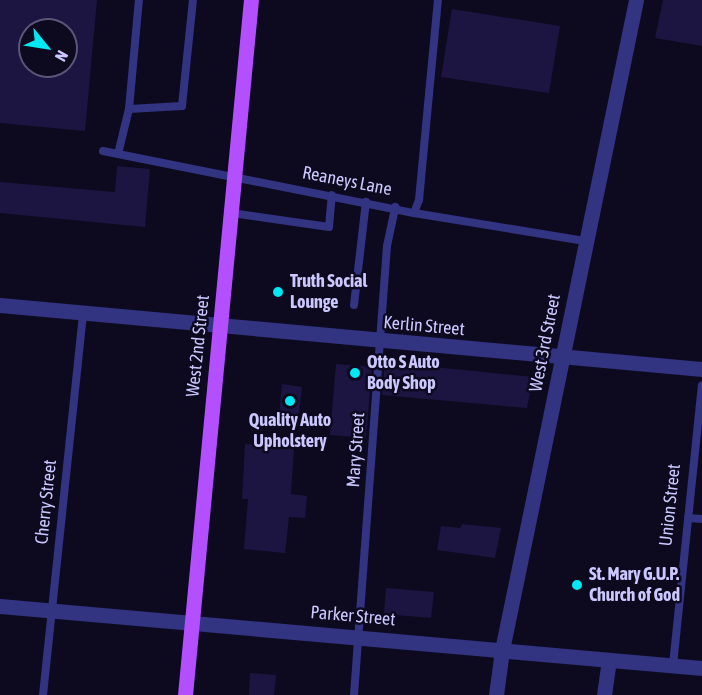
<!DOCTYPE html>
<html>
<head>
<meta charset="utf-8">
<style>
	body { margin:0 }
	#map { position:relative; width:702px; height:695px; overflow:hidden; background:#0d0a1f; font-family:"Asap Condensed",sans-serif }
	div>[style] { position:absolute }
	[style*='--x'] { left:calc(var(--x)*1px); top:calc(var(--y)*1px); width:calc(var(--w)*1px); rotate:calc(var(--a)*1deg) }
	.building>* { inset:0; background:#1c1541 }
	.lane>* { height:8px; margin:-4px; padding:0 4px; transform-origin:4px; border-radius:4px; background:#323381 }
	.street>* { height:15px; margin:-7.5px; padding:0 7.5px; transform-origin:7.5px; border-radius:7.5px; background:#323381 }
	.primary>* { height:15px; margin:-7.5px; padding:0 7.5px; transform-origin:7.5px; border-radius:7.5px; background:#b34fff }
	.dots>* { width:16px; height:16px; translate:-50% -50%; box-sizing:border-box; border:3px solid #0d0a1f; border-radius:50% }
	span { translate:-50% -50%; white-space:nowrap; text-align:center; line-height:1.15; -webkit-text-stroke:5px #0d0a1f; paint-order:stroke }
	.street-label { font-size:18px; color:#cbc8ff }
	.poi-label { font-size:18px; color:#cbc8ff; font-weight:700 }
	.left { translate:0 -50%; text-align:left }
	.north { position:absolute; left:18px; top:18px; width:60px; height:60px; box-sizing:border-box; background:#0d0a1f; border:2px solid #595679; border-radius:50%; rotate:120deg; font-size:16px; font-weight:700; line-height:24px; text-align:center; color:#cbc8ff }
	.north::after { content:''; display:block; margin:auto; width:21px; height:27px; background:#00e8f3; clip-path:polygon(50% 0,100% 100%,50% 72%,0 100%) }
</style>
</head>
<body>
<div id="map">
	<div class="building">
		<i style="clip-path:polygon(evenodd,0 0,97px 0,85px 131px,0 123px,0 0,30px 30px,66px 30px,66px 66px,30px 66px,30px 30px)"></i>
		<i style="clip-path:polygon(663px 0,702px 0,702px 46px,655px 38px)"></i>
		<i style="clip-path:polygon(452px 9px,560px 26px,549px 93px,441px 77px)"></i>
		<i style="clip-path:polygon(117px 166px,150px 169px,145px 227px,0 213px,0 182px,115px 192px)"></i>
		<i style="clip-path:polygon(385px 363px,434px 367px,533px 377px,527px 408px,382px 395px)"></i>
		<i style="clip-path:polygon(336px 364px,372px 367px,366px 438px,330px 435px)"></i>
		<i style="clip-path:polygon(282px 384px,302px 387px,298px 419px,279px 417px)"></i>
		<i style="clip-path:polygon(245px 444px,294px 448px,291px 494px,307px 496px,305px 518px,289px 517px,285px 553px,244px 549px,248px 499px,242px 499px)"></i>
		<i style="clip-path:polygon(462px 524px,501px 528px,495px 558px,437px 550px,441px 526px,460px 528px)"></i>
		<i style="clip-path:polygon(386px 588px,434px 592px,431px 618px,384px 614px)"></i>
		<i style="clip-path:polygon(250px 673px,276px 675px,274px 695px,249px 695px)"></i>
	</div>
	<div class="lane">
		<i style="--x:129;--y:109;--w:109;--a:-84.8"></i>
		<i style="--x:103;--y:151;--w:317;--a:11.3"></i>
		<i style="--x:414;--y:213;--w:173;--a:9.3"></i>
		<i style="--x:118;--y:154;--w:46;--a:-76.3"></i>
		<i style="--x:129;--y:109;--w:53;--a:-3.2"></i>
		<i style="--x:182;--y:106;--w:107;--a:-84.1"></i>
		<i style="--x:231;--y:213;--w:99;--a:8.1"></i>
		<i style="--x:329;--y:227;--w:32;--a:-85"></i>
		<i style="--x:414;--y:213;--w:14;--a:-69"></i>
		<i style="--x:419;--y:200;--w:201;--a:-84.6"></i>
		<i style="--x:354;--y:305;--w:104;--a:-83.4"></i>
		<i style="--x:688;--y:518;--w:14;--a:4"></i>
		<i style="--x:673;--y:665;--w:281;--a:-84.1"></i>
		<i style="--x:43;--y:695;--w:384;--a:-84"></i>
		<i style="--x:354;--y:695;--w:450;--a:-85.8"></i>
		<i style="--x:387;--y:246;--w:40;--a:-78"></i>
	</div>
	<div class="street">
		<i style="--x:0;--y:305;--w:705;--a:5.21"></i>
		<i style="--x:0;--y:606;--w:705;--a:5.05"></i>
		<i style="--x:496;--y:695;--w:45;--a:-82.4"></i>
		<i style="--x:502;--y:650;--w:664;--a:-78.35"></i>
		<i style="--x:604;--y:695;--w:35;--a:-82"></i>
	</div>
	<div class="primary">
		<i style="--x:185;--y:695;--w:698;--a:-84.58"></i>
	</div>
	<div class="dots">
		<i style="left:278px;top:292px;background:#00e8f3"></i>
		<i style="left:355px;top:373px;background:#00e8f3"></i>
		<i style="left:290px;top:401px;background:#00e8f3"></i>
		<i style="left:577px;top:585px;background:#00e8f3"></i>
	</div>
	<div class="street-label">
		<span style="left:347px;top:181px;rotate:11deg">Reaneys Lane</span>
		<span style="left:424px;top:326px;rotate:5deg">Kerlin Street</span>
		<span style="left:545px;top:343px;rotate:-79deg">West 3rd Street</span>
		<span style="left:198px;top:346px;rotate:-84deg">West 2nd Street</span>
		<span style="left:356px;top:450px;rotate:-86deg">Mary Street</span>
		<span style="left:46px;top:502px;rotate:-84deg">Cherry Street</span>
		<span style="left:670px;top:505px;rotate:-84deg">Union Street</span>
		<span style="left:353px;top:616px;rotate:5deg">Parker Street</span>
	</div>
	<div class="poi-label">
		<span class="left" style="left:290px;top:292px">Truth Social<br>Lounge</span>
		<span class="left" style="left:367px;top:373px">Otto S Auto<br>Body Shop</span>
		<span style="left:290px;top:431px">Quality Auto<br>Upholstery</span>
		<span class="left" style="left:589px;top:585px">St. Mary G.U.P.<br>Church of God</span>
	</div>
	<div class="north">N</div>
</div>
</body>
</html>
